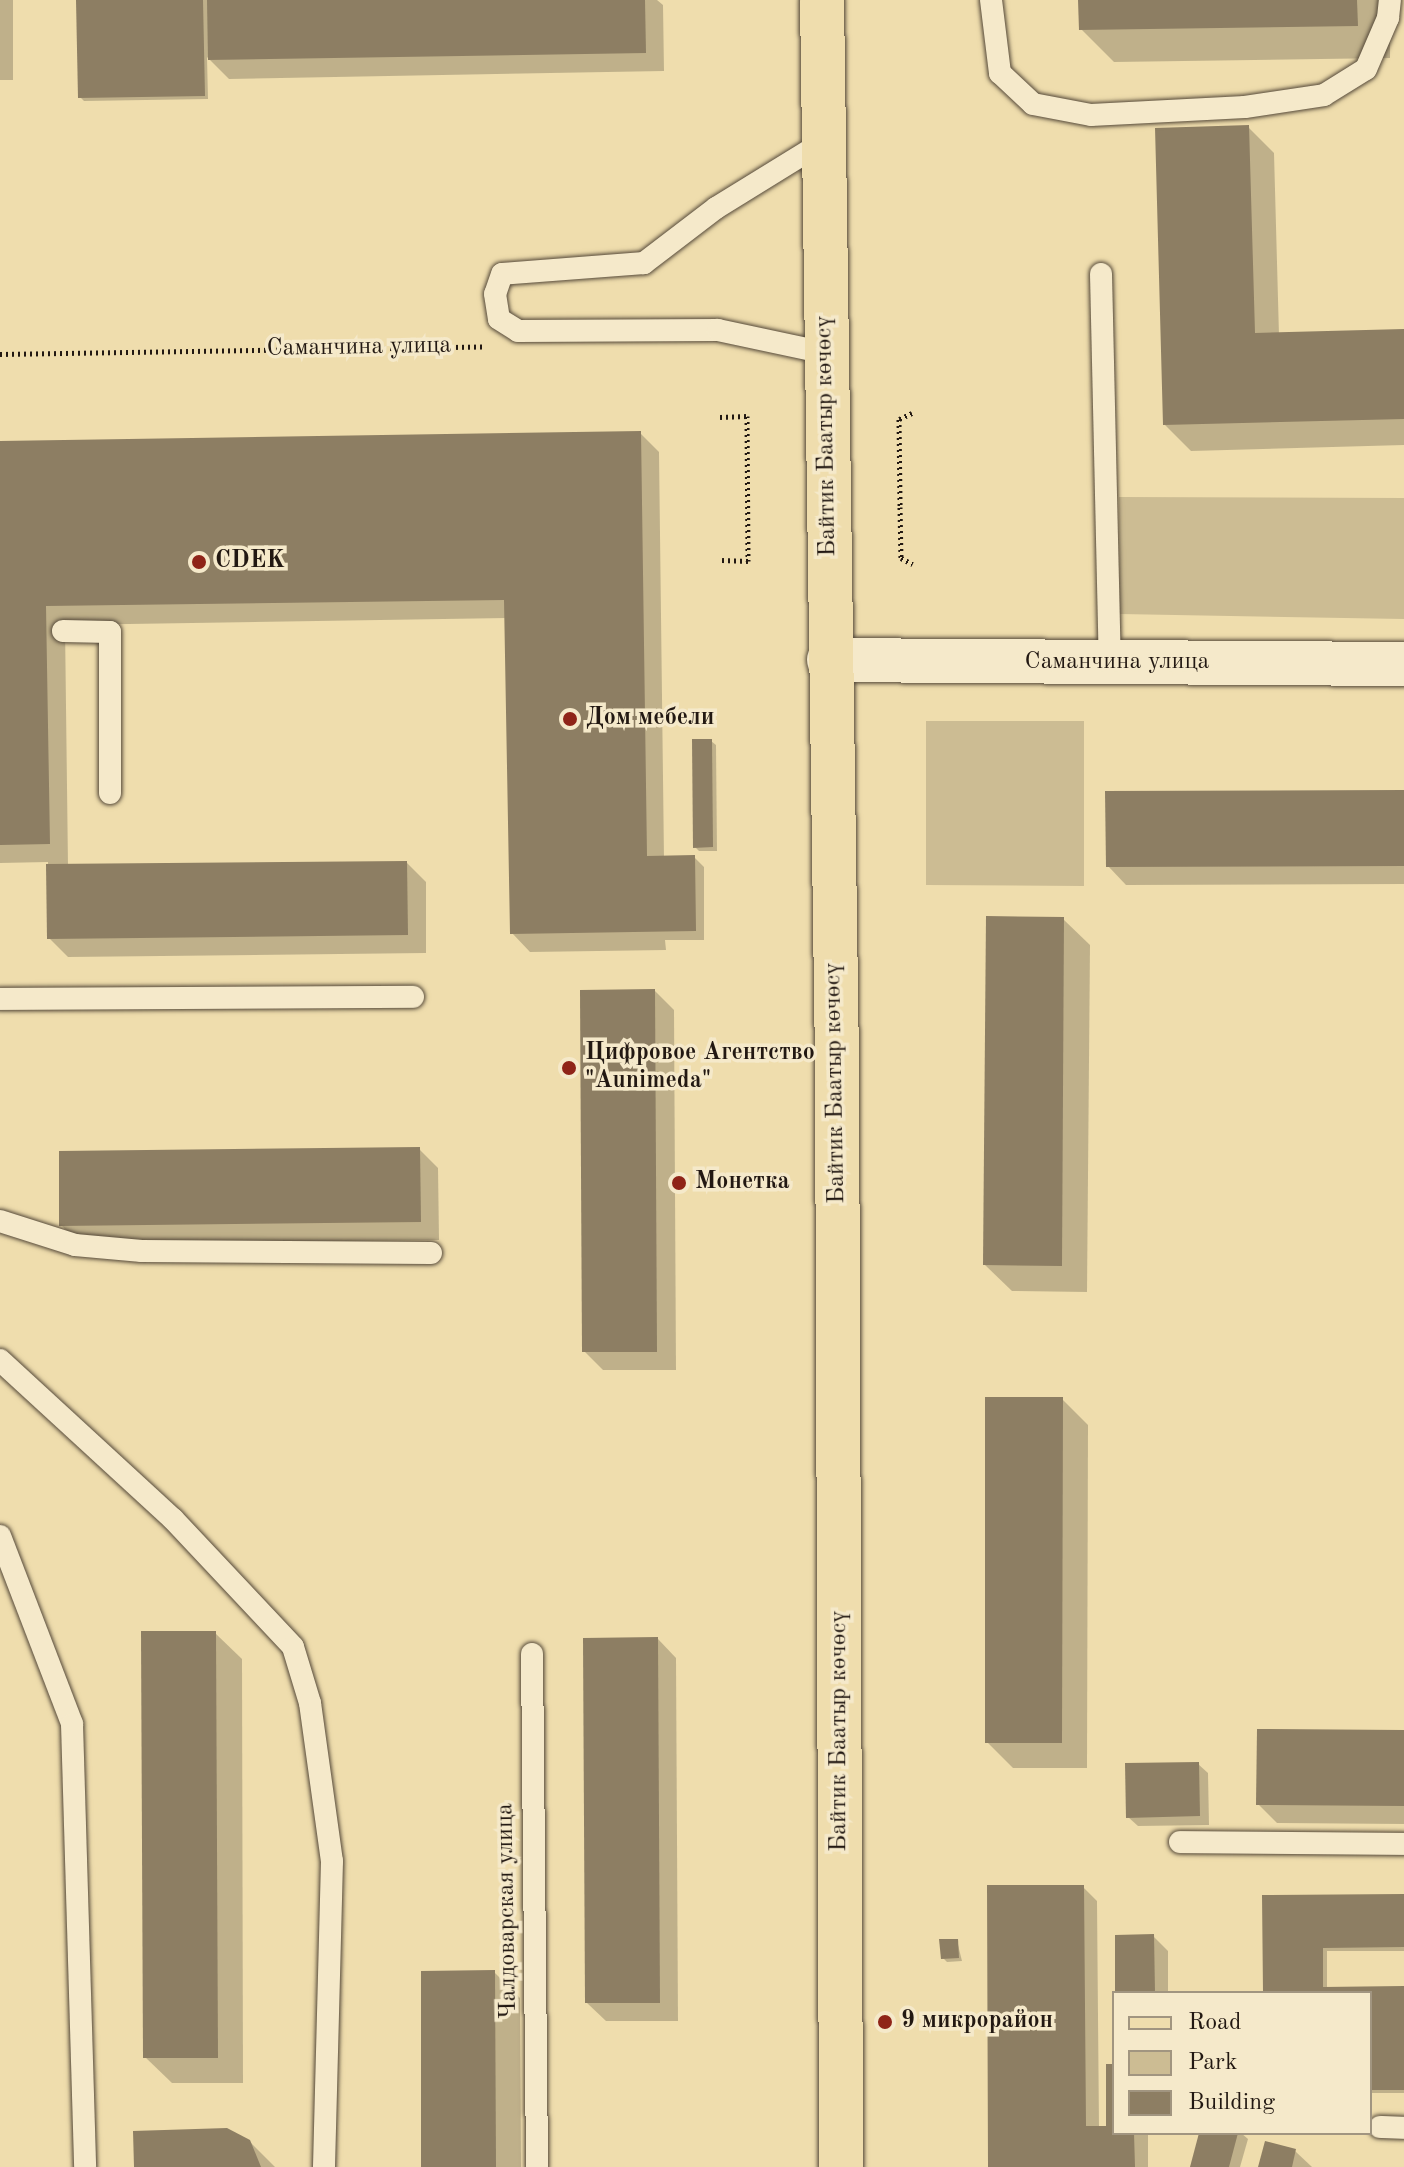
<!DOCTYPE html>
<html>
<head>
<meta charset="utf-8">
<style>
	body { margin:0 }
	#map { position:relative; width:1404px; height:2167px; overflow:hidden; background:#efddad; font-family:"Old Standard TT",serif }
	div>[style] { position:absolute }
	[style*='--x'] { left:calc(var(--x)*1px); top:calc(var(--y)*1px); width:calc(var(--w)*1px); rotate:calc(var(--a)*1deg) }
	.green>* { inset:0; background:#ccbc93 }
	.shadow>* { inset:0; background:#0003 }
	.building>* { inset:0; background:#8d7e63 }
	.path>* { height:5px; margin-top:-2.5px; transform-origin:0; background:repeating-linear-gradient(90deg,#221812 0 2px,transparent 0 6px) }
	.roads { filter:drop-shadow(0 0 2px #554939) drop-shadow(0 0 2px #554939) }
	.service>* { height:22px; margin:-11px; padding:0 11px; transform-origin:11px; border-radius:11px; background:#f5e9ca }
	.minor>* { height:44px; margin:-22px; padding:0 22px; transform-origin:22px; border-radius:22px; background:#f5e9ca }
	.primary>* { height:44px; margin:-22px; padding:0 22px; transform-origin:22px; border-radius:22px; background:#efddad }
	.dots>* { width:22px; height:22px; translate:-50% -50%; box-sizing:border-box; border:4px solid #f5e9ca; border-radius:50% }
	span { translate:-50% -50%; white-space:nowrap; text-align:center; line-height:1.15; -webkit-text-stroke:7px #f5e9ca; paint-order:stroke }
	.street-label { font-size:24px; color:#221812 }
	.poi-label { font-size:24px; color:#221812; font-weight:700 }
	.left { translate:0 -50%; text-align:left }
	.legend { position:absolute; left:1112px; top:1991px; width:260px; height:144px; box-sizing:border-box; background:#f5e9ca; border:2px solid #a19580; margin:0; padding:10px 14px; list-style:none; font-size:24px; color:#221812 }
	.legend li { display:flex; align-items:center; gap:16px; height:40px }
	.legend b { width:40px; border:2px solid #a19580 }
</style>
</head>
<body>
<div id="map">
	<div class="green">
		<i style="clip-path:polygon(1119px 497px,1404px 498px,1404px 619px,1120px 614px)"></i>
		<i style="clip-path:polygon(926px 721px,1084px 721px,1084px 886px,926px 885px)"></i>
	</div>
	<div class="shadow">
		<i style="clip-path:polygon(0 0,13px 0,13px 80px,0 80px)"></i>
		<i style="clip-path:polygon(78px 0,657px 0,663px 5px,664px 71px,229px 79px,207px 57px,208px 99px,84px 101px,80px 97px)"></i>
		<i style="clip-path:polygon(1080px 0,1390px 0,1390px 58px,1114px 62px,1081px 29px)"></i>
		<i style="clip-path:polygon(1248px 127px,1274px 153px,1279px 335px,1404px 331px,1404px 445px,1191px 451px,1165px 425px)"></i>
		<i style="clip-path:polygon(640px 433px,659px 452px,664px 858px,694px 857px,704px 867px,704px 940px,665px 940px,666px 950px,530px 952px,512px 933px,507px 618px,65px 625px,68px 866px,407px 863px,426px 882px,426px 953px,68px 957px,49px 938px,48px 862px,0 863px,0 443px)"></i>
		<i style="clip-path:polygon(711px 741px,716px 745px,717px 851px,699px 851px,695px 847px)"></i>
		<i style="clip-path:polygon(1404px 792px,1404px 884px,1126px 885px,1108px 866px)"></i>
		<i style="clip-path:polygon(1063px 919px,1090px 945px,1087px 1292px,1012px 1291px,985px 1265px)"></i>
		<i style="clip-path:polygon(655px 991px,674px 1010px,676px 1370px,603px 1370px,584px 1351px)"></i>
		<i style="clip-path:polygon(419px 1149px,438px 1168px,439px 1240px,80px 1244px,61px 1225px)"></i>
		<i style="clip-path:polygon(1062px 1399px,1088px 1425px,1087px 1768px,1013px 1768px,987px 1742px)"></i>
		<i style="clip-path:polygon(215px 1633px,242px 1659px,243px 2083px,172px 2083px,145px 2057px)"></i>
		<i style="clip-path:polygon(658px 1639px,676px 1658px,678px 2021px,606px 2021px,587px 2003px)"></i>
		<i style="clip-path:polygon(1404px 1732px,1404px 1824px,1277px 1823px,1258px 1804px)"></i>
		<i style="clip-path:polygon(1198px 1764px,1208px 1773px,1209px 1825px,1138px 1826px,1128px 1817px)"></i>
		<i style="clip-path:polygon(1083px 1887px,1097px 1901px,1099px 2128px,1108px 2128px,1114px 2066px,1114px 2133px,1148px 2133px,1148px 2167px,990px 2167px)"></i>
		<i style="clip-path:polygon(1404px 1896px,1404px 1951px,1327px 1951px,1327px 1989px,1404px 1988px,1404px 2093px,1370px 2093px,1370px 1993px,1265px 1993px,1264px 1897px)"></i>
		<i style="clip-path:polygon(1153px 1936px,1168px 1951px,1168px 1993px,1117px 1993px)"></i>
		<i style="clip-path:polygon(957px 1941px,962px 1961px,947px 1962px,943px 1958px)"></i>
		<i style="clip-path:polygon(494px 1972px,520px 1998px,521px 2167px,423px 2167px)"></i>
		<i style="clip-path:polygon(1201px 2133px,1241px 2133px,1248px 2139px,1240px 2167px,1192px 2167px)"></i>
		<i style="clip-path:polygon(249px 2141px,275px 2167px,136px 2167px)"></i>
		<i style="clip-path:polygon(1295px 2151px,1312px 2167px,1260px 2167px)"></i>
	</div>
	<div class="building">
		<i style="clip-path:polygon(76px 0,203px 0,205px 96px,78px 98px)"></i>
		<i style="clip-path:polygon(207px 0,645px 0,646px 53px,208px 60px)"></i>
		<i style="clip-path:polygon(1078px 0,1357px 0,1358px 26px,1079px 30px)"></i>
		<i style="clip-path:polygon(1249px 125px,1255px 333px,1404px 329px,1404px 419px,1163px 425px,1155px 128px)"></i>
		<i style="clip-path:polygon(641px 431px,647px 856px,695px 855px,696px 931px,510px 934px,504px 600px,46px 606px,50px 844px,0 845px,0 441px)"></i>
		<i style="clip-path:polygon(692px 739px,712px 739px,713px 847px,693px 848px)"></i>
		<i style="clip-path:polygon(1404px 790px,1404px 866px,1106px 867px,1105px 791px)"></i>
		<i style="clip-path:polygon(407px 861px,408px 935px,47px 939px,46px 864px)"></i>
		<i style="clip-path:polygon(986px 916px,1064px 917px,1062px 1266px,983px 1265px)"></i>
		<i style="clip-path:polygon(655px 989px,657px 1352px,582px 1352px,580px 990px)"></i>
		<i style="clip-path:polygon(420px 1147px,421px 1222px,59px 1226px,59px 1151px)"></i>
		<i style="clip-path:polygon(985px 1397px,1063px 1397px,1062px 1743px,985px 1743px)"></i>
		<i style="clip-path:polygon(141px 1631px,216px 1631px,218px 2058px,143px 2058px)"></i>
		<i style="clip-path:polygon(658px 1637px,660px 2003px,585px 2003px,583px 1638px)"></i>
		<i style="clip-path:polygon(1257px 1729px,1404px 1730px,1404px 1806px,1256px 1805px)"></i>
		<i style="clip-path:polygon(1199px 1762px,1200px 1816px,1126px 1818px,1125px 1763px)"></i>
		<i style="clip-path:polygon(987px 1885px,1084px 1885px,1086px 2126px,1106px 2126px,1106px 2064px,1114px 2064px,1114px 2133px,1134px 2133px,1135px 2167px,988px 2167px)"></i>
		<i style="clip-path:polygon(1404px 1894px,1404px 1947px,1323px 1948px,1323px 1987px,1404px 1986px,1404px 2090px,1370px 2090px,1370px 1993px,1263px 1993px,1262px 1895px)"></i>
		<i style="clip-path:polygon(1154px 1934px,1155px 1993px,1115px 1993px,1115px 1935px)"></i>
		<i style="clip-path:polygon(939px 1939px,958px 1939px,959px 1958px,941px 1959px)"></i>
		<i style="clip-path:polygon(495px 1970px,496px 2167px,421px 2167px,421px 1971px)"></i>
		<i style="clip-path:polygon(227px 2128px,250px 2140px,261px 2167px,134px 2167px,133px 2131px)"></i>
		<i style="clip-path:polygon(1199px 2133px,1238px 2133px,1229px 2167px,1190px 2167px)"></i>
		<i style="clip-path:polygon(1265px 2141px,1296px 2149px,1292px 2167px,1258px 2167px)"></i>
	</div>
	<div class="path">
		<i style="--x:0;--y:354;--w:483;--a:-0.9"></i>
		<i style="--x:912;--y:413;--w:14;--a:155"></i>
		<i style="--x:899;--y:419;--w:88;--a:89.3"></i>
		<i style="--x:900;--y:507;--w:51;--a:88.9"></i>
		<i style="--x:901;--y:558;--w:13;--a:27"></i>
		<i style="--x:720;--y:417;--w:27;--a:-2"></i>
		<i style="--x:747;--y:416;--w:145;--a:89.6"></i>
		<i style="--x:748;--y:561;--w:26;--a:-178"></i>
	</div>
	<div class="roads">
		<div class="service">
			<i style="--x:991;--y:0;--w:74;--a:83"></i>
			<i style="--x:1000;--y:73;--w:45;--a:43.2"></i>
			<i style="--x:1033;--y:104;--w:59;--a:10.7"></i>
			<i style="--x:1091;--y:115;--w:154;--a:-3"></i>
			<i style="--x:1245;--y:107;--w:80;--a:-8.6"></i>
			<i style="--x:1324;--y:95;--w:49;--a:-31.8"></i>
			<i style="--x:1366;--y:69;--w:56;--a:-66.7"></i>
			<i style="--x:1388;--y:18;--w:18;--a:-84"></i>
			<i style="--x:823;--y:142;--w:126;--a:148.3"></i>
			<i style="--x:716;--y:208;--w:91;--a:142.6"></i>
			<i style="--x:644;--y:263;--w:142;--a:175.6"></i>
			<i style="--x:502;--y:274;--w:21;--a:109"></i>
			<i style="--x:495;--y:294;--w:25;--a:81"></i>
			<i style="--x:499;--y:319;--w:22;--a:32"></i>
			<i style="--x:518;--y:331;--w:200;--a:-0.3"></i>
			<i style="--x:718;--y:330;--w:110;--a:12"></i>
			<i style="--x:1101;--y:274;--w:389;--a:88.7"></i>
			<i style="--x:63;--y:631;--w:47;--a:1.2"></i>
			<i style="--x:110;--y:632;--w:161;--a:90"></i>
			<i style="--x:0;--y:999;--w:413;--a:-0.3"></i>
			<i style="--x:0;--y:1221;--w:79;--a:17.7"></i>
			<i style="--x:75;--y:1245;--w:67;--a:5.1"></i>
			<i style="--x:142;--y:1251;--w:289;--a:0.4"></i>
			<i style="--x:0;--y:1360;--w:235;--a:42.6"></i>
			<i style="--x:173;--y:1519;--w:175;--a:46.8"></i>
			<i style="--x:293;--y:1647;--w:59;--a:73.1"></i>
			<i style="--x:310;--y:1703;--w:160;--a:82.1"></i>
			<i style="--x:332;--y:1861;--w:306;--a:91.5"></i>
			<i style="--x:0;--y:1536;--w:201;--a:69"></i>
			<i style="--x:72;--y:1724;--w:443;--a:88.3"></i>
			<i style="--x:532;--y:1654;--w:513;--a:89.44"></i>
			<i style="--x:1180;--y:1842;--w:224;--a:0.5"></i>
			<i style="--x:1380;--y:2127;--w:24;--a:2"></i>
		</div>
		<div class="minor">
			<i style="--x:829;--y:660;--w:575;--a:0.4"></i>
		</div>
		<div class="primary">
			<i style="--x:822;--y:0;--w:1063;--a:89.19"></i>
			<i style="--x:837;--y:1063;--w:1104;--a:89.79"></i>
		</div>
	</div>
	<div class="dots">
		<i style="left:199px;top:562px;background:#8f2418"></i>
		<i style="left:570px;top:719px;background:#8f2418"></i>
		<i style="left:569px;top:1068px;background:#8f2418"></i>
		<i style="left:679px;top:1183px;background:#8f2418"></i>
		<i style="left:885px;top:2022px;background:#8f2418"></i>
	</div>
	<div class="street-label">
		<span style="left:359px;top:348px;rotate:-1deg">Саманчина улица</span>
		<span style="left:827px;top:436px;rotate:-91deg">Байтик Баатыр көчөсү</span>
		<span style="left:1117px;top:663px">Саманчина улица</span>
		<span style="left:836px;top:1083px;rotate:-91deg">Байтик Баатыр көчөсү</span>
		<span style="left:840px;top:1731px;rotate:-90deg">Байтик Баатыр көчөсү</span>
		<span style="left:508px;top:1911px;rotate:-91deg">Чалдоварская улица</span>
	</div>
	<div class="poi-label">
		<span class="left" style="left:215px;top:562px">CDEK</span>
		<span class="left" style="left:586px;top:719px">Дом мебели</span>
		<span class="left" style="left:585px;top:1068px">Цифровое Агентство<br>"Aunimeda"</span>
		<span class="left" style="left:695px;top:1183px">Монетка</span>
		<span class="left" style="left:901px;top:2022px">9 микрорайон</span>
	</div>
	<ul class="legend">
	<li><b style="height:10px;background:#efddad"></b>Road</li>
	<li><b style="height:22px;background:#ccbc93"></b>Park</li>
	<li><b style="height:22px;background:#8d7e63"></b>Building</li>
	</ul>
</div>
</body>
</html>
